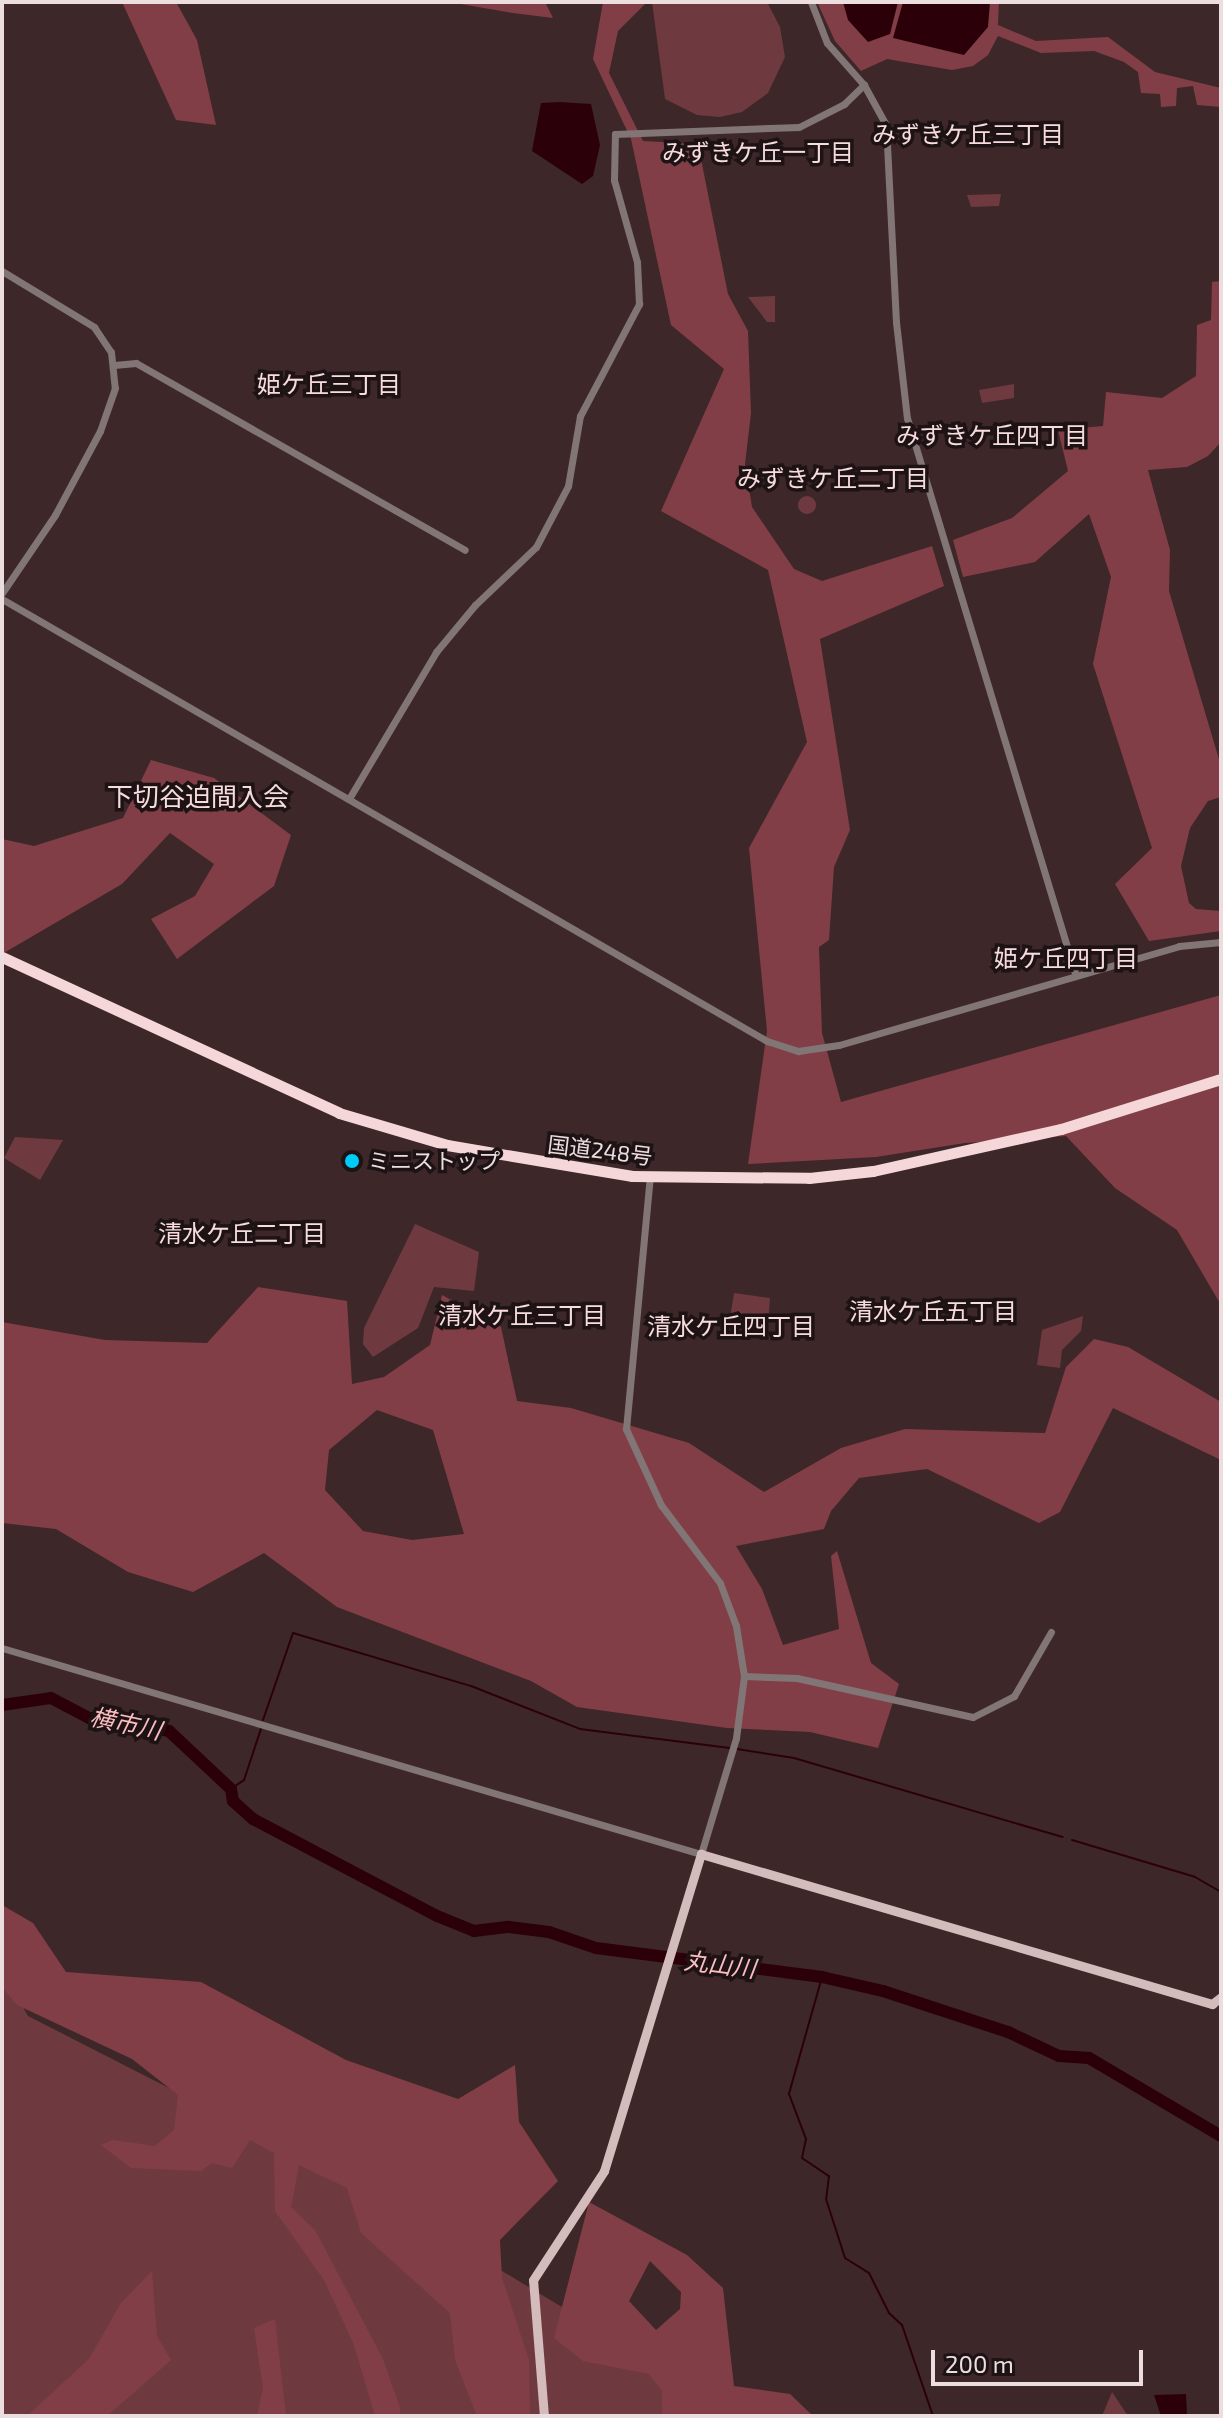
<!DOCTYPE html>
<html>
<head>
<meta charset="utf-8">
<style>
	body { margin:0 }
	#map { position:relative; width:1223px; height:2418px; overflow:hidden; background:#3d2729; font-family:"Exo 2","Noto Sans JP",sans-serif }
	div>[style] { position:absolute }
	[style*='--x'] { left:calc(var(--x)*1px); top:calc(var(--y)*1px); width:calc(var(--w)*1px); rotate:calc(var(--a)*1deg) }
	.green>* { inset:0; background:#6f3a3f }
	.round { border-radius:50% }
	.forest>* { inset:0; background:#823e46 }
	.water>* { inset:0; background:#2c0008 }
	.stream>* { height:2px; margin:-1px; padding:0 1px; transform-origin:1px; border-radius:1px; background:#2c0008 }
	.river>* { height:12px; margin:-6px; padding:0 6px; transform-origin:6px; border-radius:6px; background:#2c0008 }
	.minor>* { height:7px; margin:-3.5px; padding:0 3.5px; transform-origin:3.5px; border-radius:3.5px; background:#817575 }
	.major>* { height:9px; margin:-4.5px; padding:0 4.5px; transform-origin:4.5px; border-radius:4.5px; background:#d4bbbc }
	.highway>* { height:11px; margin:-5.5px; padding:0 5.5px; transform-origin:5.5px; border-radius:5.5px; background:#f5d7d9 }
	.dots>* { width:22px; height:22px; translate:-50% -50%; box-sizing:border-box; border:4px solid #1d1314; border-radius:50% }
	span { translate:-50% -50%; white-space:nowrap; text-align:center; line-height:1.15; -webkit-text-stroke:7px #1d1314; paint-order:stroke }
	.street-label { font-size:22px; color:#ecddde }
	.poi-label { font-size:22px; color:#ecddde }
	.left { translate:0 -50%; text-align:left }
	.neighbourhood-label { font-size:24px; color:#f8dbdc }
	.water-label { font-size:24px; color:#fcbcc0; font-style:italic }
	.quarter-label { font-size:26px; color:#f8dbdc }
	.frame { position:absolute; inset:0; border:4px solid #ecddde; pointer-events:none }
	.scale { position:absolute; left:931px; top:2350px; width:212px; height:36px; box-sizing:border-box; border:4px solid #ecddde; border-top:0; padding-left:10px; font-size:24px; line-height:28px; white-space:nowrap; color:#ecddde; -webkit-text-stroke:6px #1d1314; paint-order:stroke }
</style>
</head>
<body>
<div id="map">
	<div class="green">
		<i style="clip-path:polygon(767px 2px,780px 27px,785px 57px,768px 93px,742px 112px,720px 117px,697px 115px,665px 99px,652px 2px)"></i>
		<i style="clip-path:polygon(1001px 194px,999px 206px,971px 207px,967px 195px)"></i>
		<i style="clip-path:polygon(775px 296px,775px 322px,767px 322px,748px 297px)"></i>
		<i style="clip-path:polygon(1014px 384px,1014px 398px,982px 403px,979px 390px)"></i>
		<i class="round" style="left:798px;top:496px;width:18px;height:18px"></i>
		<i style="clip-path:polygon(15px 1137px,63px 1140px,40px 1180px,4px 1158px)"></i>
		<i style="clip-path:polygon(415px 1224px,479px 1252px,474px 1291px,434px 1287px,418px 1328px,373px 1357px,363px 1344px,364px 1328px)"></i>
		<i style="clip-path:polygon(734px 1293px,770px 1298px,768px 1325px,730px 1318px)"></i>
		<i style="clip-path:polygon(1083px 1316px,1081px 1331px,1062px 1350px,1060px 1368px,1037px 1365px,1042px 1330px)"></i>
		<i style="clip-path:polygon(2px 1971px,28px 2016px,357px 2184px,637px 2352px,708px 2416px,2px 2416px)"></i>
		<i style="clip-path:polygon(1112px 2392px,1128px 2416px,1102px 2416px)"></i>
	</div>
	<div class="forest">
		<i style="clip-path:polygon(122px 2px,176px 2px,197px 40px,216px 125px,176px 120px)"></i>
		<i style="clip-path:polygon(449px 2px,545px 2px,553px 18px,513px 13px)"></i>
		<i style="clip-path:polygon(603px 2px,647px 2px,618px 31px,609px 73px,643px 141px,698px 144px,728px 294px,748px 331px,751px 413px,745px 464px,752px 507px,794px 569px,822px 581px,932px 546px,944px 586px,820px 639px,850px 830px,834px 867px,829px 940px,819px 947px,822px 1033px,841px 1102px,1221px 995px,1221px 1305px,1177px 1230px,1115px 1188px,1066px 1136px,965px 1143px,876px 1157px,748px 1164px,767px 1031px,749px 848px,807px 742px,768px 570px,661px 511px,724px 369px,671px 325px,631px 139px,593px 59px)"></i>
		<i style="clip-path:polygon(817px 2px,999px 2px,998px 25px,1036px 41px,1108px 37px,1155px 72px,1221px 88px,1221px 107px,1197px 105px,1193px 86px,1177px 88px,1176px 106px,1161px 107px,1160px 94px,1141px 93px,1138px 72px,1124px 62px,1094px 51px,1041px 53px,998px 36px,988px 55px,973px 66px,952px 70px,887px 59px,861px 71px,835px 41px)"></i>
		<i style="clip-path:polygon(1221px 281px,1221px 442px,1208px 456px,1187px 467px,1148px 470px,1170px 550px,1169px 591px,1221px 766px,1221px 797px,1208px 801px,1190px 828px,1181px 866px,1189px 903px,1196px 909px,1221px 911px,1221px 931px,1149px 941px,1115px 884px,1152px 848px,1093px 664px,1111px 577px,1089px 514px,1035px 562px,963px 577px,953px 540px,1012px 518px,1068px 471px,1058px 430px,1103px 426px,1106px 392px,1162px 398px,1196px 376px,1197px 325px,1211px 320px,1212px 282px)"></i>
		<i style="clip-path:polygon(151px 760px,214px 778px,291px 835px,274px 886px,177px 959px,151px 919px,195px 896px,214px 864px,170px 833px,122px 884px,2px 954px,2px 839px,34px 846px,123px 818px)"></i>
		<i style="clip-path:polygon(evenodd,258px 1287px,347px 1301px,352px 1384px,384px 1377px,430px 1345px,442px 1295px,501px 1327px,517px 1401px,571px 1408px,689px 1443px,764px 1492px,841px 1448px,905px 1429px,1045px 1433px,1066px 1367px,1094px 1339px,1128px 1347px,1221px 1402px,1221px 1460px,1113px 1408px,1060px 1512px,1039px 1523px,927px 1469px,859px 1478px,831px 1511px,824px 1529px,736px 1546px,762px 1589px,783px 1645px,839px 1629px,831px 1556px,837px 1551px,871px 1663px,899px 1684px,878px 1748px,810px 1732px,727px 1728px,577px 1707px,531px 1681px,337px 1607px,264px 1553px,193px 1592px,128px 1572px,56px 1529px,2px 1523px,2px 1322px,105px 1340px,207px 1343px,258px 1287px,377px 1410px,433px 1430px,464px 1534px,412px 1540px,363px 1531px,325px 1490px,329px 1450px,377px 1410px)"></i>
		<i style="clip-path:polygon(2px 1905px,33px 1923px,66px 1972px,201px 1982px,346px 2060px,458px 2099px,515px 2065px,519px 2122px,558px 2181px,500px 2240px,502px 2278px,529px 2360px,530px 2416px,477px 2416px,455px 2360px,450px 2313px,361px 2233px,347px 2188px,299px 2165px,291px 2207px,315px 2230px,383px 2359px,400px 2408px,400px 2416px,375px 2416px,354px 2345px,324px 2280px,275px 2211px,274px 2153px,250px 2140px,232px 2168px,212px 2163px,201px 2171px,131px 2168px,101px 2145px,113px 2140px,155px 2146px,174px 2130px,178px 2095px,132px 2059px,17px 2005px,2px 1987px)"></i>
		<i style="clip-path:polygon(evenodd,589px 2202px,687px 2255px,723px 2288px,734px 2386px,790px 2394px,813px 2416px,662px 2416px,662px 2391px,649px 2374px,583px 2361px,554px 2338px,589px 2202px,650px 2261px,681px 2292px,680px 2309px,656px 2330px,629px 2301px,650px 2261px)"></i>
		<i style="clip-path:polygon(152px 2271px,157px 2336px,171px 2360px,107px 2416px,27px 2416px,89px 2359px,121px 2303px)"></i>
		<i style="clip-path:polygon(275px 2319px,286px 2416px,257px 2416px,263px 2388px,254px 2328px)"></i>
	</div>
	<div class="water">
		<i style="clip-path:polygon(843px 2px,898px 2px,890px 34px,868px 42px,848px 20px)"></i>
		<i style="clip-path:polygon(903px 2px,990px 2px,988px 27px,964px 55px,893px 38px)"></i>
		<i style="clip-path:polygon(559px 102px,591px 104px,600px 145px,593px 176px,582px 184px,532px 151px,541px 103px)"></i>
		<i style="clip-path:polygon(1186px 2394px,1187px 2416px,1161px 2416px,1154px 2395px)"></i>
	</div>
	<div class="stream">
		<i style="--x:263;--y:1720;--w:92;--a:-71"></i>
		<i style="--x:293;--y:1633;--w:186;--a:16.6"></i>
		<i style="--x:471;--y:1686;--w:117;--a:21.5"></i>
		<i style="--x:580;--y:1729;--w:151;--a:7.2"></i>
		<i style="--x:737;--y:1749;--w:58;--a:9"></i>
		<i style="--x:794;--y:1758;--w:280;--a:16.4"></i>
		<i style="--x:231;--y:1789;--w:16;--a:-35"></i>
		<i style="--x:244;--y:1780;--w:57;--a:-71.6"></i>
		<i style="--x:1072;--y:1840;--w:128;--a:16.7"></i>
		<i style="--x:1195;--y:1877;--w:30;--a:30"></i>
		<i style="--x:822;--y:1977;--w:122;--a:105.8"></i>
		<i style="--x:789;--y:2094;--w:48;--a:69.3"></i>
		<i style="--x:806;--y:2139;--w:19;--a:102"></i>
		<i style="--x:802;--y:2158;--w:32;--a:34"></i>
		<i style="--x:829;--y:2176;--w:23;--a:97"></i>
		<i style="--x:826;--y:2199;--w:62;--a:72.1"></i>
		<i style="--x:845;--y:2258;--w:28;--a:32"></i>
		<i style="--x:869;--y:2273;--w:45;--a:63.4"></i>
		<i style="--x:889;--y:2313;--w:18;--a:43"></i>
		<i style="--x:902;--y:2325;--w:96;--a:71.2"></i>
	</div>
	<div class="river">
		<i style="--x:2;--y:1705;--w:49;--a:-8.1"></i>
		<i style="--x:51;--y:1698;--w:43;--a:27.8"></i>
		<i style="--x:89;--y:1718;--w:81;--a:9.2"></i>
		<i style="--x:169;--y:1731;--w:85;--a:43.1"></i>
		<i style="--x:231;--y:1789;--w:12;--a:81"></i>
		<i style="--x:233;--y:1801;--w:27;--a:42"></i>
		<i style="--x:253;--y:1819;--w:208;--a:27.8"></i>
		<i style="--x:437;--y:1916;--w:40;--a:22"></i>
		<i style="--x:474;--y:1931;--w:35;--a:-7"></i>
		<i style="--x:509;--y:1927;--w:40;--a:7.1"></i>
		<i style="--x:549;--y:1932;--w:50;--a:18.8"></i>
		<i style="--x:596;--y:1948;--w:228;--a:7.3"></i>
		<i style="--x:822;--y:1977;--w:63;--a:12.9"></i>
		<i style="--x:883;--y:1991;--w:132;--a:18.2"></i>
		<i style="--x:1008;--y:2032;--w:56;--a:25.2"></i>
		<i style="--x:1059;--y:2056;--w:30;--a:4"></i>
		<i style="--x:1089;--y:2058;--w:153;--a:30.6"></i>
	</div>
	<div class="minor">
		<i style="--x:811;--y:2;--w:44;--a:68.7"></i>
		<i style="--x:827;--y:43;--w:56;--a:48.6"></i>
		<i style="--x:864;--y:85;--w:46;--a:61.2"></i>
		<i style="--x:886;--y:125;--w:197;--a:87.1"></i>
		<i style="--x:896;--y:322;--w:97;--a:83.5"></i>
		<i style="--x:907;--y:418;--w:580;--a:73.16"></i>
		<i style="--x:2;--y:271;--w:108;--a:31.3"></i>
		<i style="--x:94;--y:327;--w:30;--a:56"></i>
		<i style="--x:111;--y:352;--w:36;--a:84"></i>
		<i style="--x:115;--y:388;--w:46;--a:109.2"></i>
		<i style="--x:100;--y:431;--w:95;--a:118.2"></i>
		<i style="--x:55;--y:515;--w:94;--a:124.2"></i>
		<i style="--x:114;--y:365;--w:22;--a:-5"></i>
		<i style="--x:136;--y:363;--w:378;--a:29.6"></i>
		<i style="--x:2;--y:599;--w:884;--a:30.02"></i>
		<i style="--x:767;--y:1041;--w:33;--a:18"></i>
		<i style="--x:798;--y:1051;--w:41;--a:-8.3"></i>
		<i style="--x:839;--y:1045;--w:354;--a:-16.2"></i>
		<i style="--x:1179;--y:946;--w:42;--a:-5.4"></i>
		<i style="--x:350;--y:797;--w:169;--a:-59.3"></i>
		<i style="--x:436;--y:652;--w:61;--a:-50.3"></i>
		<i style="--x:475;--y:605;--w:84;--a:-43.6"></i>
		<i style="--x:536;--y:547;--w:69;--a:-62.3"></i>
		<i style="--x:568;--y:486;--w:71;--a:-80.3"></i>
		<i style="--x:580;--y:416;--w:127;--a:-62.2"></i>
		<i style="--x:639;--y:304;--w:42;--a:-92.7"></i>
		<i style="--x:637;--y:262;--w:85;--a:-105.7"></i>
		<i style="--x:614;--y:180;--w:46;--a:-88.8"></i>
		<i style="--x:615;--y:134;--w:184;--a:-2.2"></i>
		<i style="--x:799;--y:127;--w:51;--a:-27.1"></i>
		<i style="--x:844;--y:104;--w:28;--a:-44"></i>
		<i style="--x:2;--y:1648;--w:729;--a:16.42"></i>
		<i style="--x:701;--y:1854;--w:121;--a:-73.2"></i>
		<i style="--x:736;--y:1738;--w:63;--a:-82.6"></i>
		<i style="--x:744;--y:1676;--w:51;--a:-99.1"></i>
		<i style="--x:736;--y:1626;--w:46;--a:-110.4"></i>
		<i style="--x:720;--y:1583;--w:98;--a:-127.1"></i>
		<i style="--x:661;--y:1505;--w:84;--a:-114.7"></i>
		<i style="--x:626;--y:1429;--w:253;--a:-84.6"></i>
		<i style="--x:744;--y:1676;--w:53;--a:2.2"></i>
		<i style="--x:797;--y:1678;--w:180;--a:12.5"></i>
		<i style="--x:973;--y:1717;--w:46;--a:-27.1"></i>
		<i style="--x:1014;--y:1696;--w:74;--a:-60"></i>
	</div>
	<div class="major">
		<i style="--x:544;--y:2416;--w:136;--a:-94.6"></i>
		<i style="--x:533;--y:2280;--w:130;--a:-56.9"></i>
		<i style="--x:604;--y:2171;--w:332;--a:-73"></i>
		<i style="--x:701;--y:1854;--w:533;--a:16.36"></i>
		<i style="--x:1212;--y:2004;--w:11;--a:-38"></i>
	</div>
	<div class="highway">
		<i style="--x:2;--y:957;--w:371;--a:24.8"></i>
		<i style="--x:339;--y:1113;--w:113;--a:16.5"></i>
		<i style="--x:447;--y:1145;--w:188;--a:9.5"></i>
		<i style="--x:632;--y:1176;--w:177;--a:0.6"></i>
		<i style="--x:809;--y:1178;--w:64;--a:-6.2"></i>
		<i style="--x:873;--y:1171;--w:193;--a:-12.6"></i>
		<i style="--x:1061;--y:1129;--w:168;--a:-17.4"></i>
	</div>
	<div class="dots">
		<i style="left:352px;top:1161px;background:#00cbf8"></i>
	</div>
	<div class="street-label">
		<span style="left:600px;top:1150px;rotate:7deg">国道248号</span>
	</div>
	<div class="poi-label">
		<span class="left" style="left:368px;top:1161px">ミニストップ</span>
	</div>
	<div class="neighbourhood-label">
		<span style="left:968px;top:134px">みずきケ丘三丁目</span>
		<span style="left:758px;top:152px">みずきケ丘一丁目</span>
		<span style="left:329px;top:384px">姫ケ丘三丁目</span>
		<span style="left:992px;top:435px">みずきケ丘四丁目</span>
		<span style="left:833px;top:478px">みずきケ丘二丁目</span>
		<span style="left:1066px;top:958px">姫ケ丘四丁目</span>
		<span style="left:242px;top:1233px">清水ケ丘二丁目</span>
		<span style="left:933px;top:1311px">清水ケ丘五丁目</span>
		<span style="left:522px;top:1315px">清水ケ丘三丁目</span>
		<span style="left:731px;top:1326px">清水ケ丘四丁目</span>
	</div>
	<div class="water-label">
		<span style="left:126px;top:1723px;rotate:12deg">横市川</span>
		<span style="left:720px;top:1964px;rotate:7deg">丸山川</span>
	</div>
	<div class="quarter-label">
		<span style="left:198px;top:796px">下切谷迫間入会</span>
	</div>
	<div class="frame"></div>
	<div class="scale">200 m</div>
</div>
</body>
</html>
